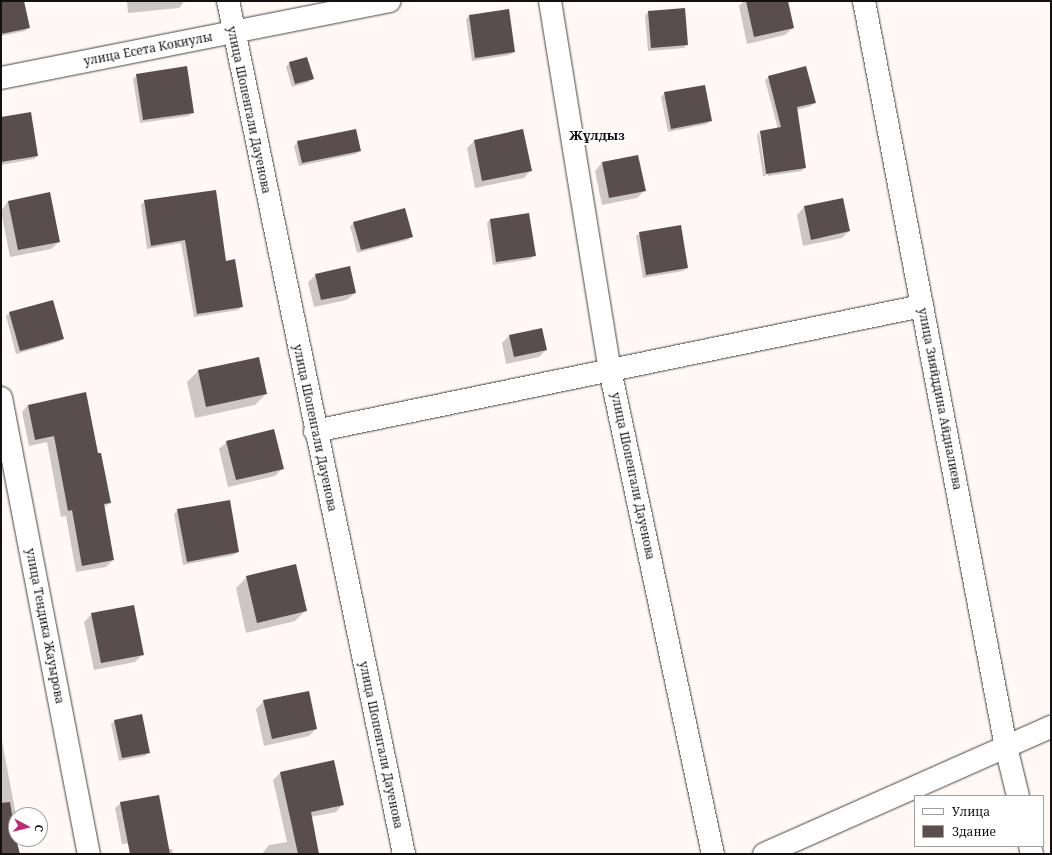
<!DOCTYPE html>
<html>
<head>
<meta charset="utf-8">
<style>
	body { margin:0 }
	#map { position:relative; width:1052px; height:855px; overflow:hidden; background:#fff8f5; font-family:"Noto Serif",serif }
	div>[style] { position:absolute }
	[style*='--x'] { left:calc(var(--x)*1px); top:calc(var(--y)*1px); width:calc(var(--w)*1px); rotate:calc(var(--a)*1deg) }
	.shadow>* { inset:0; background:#0003 }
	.building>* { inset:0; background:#5a4d4e }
	.roads { filter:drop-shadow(0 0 1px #444) drop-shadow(0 0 1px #444) }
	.street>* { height:22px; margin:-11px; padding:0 11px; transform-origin:11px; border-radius:11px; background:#fff }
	span { translate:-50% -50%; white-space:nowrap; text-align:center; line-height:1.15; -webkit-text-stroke:4px #fff; paint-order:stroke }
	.street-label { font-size:12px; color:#111 }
	.neighbourhood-label { font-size:13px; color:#111; font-weight:700 }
	.frame { position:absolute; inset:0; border:2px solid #111; pointer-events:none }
	.legend { position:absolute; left:914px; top:795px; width:130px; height:52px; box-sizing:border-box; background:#fff; border:1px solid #a0a0a0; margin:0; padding:5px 7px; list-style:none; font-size:12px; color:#111 }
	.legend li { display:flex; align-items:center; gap:8px; height:20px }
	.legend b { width:20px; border:1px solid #a0a0a0 }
	.north { position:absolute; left:8px; top:807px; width:40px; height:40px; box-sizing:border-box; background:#fff; border:1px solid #a0a0a0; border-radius:50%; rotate:97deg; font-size:11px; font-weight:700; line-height:16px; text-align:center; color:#111 }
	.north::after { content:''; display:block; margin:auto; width:14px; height:18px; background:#c12978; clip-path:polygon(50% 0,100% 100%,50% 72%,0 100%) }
</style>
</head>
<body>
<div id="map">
	<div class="shadow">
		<i style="clip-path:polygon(1px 1px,23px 1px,29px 27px,25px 31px,1px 36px)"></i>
		<i style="clip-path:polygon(127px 1px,183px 1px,183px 3px,179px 8px,128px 13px)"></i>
		<i style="clip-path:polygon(744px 1px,787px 1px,793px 28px,785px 35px,747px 44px,739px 6px)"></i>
		<i style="clip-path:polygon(684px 9px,687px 44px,684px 48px,648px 51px,645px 16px,648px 12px)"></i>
		<i style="clip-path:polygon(469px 16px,514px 52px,510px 55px,472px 61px,466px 19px)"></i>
		<i style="clip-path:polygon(289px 63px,313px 78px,309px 82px,292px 87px,286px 67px)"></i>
		<i style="clip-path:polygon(137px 75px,193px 112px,189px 116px,140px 123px,133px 79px)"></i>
		<i style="clip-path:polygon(769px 77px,815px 102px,811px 106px,796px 110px,805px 167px,802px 171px,768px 176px,761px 133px,759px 133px,766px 176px,763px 176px,757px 135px,760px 131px,778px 129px,765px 80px)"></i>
		<i style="clip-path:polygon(665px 93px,710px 121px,707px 124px,668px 132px,661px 97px)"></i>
		<i style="clip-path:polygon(1px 118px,37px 156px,34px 159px,1px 165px)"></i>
		<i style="clip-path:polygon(474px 141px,531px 170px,524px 178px,475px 188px,467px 148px)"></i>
		<i style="clip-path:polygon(298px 142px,360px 151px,356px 154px,299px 166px,294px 146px)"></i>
		<i style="clip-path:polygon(637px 156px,645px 190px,637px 198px,602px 205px,595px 171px,602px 163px)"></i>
		<i style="clip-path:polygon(843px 199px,849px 231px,842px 238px,803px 246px,797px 215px,804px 207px)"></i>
		<i style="clip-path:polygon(8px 201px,59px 242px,51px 249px,10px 257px,1px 211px)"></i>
		<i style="clip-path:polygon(145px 201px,226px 262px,242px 306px,238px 310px,194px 317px,181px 243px,147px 249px,141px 205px)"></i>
		<i style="clip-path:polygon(490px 219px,534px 255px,531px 259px,493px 265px,487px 223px)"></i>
		<i style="clip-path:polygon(354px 223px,412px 236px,408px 240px,357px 253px,350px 226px)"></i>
		<i style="clip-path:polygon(640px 233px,687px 268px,683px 271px,643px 278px,636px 236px)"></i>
		<i style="clip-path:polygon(316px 275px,355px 293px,347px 300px,314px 307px,308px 282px)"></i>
		<i style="clip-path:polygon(10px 313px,62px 339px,59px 342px,16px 354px,6px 316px)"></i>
		<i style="clip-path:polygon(509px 336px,546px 350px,539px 357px,506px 364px,502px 343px)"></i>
		<i style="clip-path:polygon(198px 371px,266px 394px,255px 405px,195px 418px,187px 382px)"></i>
		<i style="clip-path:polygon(28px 405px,97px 455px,110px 502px,104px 508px,113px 560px,106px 567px,76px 572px,66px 516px,61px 517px,47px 442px,29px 446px,22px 412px)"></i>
		<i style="clip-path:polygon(227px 442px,283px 468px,275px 476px,228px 487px,219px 449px)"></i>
		<i style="clip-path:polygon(178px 510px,238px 552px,234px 555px,183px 565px,174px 514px)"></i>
		<i style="clip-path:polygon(247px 577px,306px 610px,295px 621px,246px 633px,236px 588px)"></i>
		<i style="clip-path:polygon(92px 614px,143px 654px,135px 662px,94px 670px,84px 622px)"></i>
		<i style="clip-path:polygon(264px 701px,316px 729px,309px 736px,264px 746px,256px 709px)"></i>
		<i style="clip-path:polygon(115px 721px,149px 752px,145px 756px,119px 761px,111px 724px)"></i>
		<i style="clip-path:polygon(1px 736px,16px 815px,15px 834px,19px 854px,1px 854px)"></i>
		<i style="clip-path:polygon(280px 773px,343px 804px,336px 812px,311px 817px,318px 854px,262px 854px,269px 845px,287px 842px,273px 780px)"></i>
		<i style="clip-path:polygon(121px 803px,168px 849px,172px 849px,173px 854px,134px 854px,132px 843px,122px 844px,115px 808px)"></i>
	</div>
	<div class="building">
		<i style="clip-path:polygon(1px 1px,24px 1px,30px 28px,1px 34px)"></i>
		<i style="clip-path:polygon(746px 1px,788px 1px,794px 28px,754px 37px)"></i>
		<i style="clip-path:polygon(685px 8px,688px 45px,651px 48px,648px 11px)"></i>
		<i style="clip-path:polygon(509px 9px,515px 52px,475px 58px,469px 15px)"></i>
		<i style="clip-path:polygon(307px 57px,314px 79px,295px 84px,289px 62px)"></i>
		<i style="clip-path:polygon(187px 66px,194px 113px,143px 120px,136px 74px)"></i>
		<i style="clip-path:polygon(806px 66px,816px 103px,797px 107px,806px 168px,766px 174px,760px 131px,781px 127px,768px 76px)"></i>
		<i style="clip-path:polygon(705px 85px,712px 121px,671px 129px,664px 92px)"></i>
		<i style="clip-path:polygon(31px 112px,38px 156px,1px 162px,1px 117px)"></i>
		<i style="clip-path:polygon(356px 129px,361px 151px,302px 163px,297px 141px)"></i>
		<i style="clip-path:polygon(523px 129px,532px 171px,482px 181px,474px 140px)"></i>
		<i style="clip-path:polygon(638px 155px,646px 191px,609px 198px,602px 162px)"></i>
		<i style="clip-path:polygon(216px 190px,226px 261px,235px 259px,243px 307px,197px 314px,185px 240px,151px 246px,144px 200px)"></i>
		<i style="clip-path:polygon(50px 192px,60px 242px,18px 250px,8px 201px)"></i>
		<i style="clip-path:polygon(843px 198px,850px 231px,811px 240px,804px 206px)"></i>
		<i style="clip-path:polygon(405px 208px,413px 237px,361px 250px,353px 222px)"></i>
		<i style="clip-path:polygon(529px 213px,536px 256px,496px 262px,490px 219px)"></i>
		<i style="clip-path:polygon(681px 225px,688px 268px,646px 275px,639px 232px)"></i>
		<i style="clip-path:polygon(350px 266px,356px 293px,321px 300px,315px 274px)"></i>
		<i style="clip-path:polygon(53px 300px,64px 339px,20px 351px,9px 312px)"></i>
		<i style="clip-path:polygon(542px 328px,547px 350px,514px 357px,509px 335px)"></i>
		<i style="clip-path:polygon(259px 357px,267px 394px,206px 407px,198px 370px)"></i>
		<i style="clip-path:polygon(86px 392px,98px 453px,101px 453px,111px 503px,104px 504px,114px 560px,82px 566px,72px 510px,68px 511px,54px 436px,35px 440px,28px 405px)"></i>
		<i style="clip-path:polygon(274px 429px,284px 469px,236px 480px,226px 441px)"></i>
		<i style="clip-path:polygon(230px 500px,239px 552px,187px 562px,177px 509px)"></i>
		<i style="clip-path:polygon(296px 564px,307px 611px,257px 623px,246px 576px)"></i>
		<i style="clip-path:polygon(134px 605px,144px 655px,101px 663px,91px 613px)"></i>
		<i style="clip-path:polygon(309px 691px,317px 729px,272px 739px,263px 700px)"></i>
		<i style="clip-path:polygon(142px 714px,150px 753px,122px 758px,114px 720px)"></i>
		<i style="clip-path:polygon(334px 760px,344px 805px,311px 812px,319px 854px,298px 854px,280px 772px)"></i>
		<i style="clip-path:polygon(159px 795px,170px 854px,130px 854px,120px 802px)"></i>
		<i style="clip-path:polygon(10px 802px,16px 839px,20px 854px,1px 854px,1px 803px)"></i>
	</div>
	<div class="roads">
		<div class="street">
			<i style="--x:228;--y:1;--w:871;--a:78.34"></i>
			<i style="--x:550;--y:1;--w:374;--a:80.8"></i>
			<i style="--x:610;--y:370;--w:495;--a:78"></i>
			<i style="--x:864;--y:1;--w:759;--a:79.22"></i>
			<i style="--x:1006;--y:747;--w:50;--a:76.2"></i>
			<i style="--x:1;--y:78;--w:396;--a:-11.2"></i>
			<i style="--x:1;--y:398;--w:464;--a:79.1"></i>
			<i style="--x:315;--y:431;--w:620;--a:-11.64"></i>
			<i style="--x:1030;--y:846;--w:8;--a:76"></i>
			<i style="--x:764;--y:854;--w:314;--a:-23.9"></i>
		</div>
	</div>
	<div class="street-label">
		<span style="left:148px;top:49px;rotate:-11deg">улица Есета Кокиулы</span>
		<span style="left:249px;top:110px;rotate:78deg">улица Шопенгали Дауенова</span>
		<span style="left:940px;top:399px;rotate:79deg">улица Зияйддина Айдналиева</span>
		<span style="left:315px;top:428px;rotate:78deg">улица Шопенгали Дауенова</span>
		<span style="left:633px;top:476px;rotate:78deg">улица Шопенгали Дауенова</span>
		<span style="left:45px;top:626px;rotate:79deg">улица Тендика Жауырова</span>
		<span style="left:381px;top:745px;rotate:78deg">улица Шопенгали Дауенова</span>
	</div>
	<div class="neighbourhood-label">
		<span style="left:597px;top:135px">Жұлдыз</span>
	</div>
	<div class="frame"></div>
	<ul class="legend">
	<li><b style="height:5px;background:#fff"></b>Улица</li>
	<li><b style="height:11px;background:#5a4d4e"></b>Здание</li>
	</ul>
	<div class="north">С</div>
</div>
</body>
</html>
